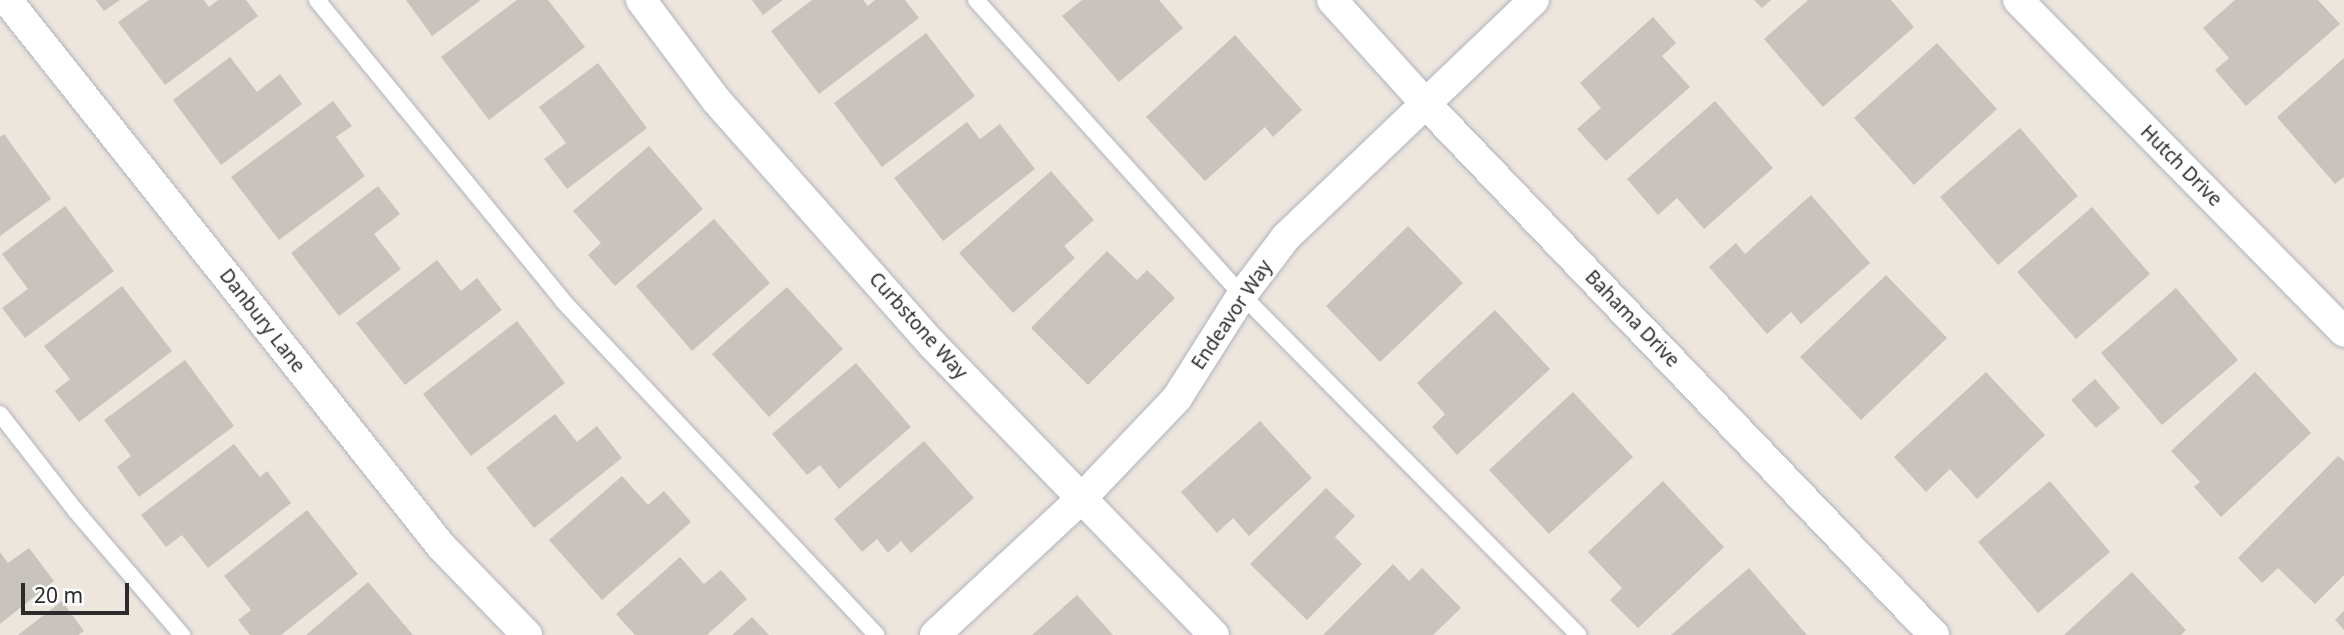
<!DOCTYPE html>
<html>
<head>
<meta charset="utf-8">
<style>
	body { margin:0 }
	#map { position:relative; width:2344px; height:635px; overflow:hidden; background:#ede6dd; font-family:"Noto Sans",sans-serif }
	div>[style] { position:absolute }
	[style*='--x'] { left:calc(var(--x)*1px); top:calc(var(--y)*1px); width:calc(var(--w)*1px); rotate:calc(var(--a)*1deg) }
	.building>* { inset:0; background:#c8c3bc }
	.roads { filter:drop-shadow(0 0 2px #b1b3bf) drop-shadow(0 0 2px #b1b3bf) }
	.lane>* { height:16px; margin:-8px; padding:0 8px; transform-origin:8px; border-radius:8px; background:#fff }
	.street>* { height:30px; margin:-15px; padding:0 15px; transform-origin:15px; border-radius:15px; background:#fff }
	span { translate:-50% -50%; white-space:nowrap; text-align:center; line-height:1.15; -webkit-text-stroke:6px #fff; paint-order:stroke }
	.street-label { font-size:19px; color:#2b2b2b }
	.scale { position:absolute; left:21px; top:583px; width:108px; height:32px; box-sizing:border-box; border:4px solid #2b2b2b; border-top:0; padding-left:9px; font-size:21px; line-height:24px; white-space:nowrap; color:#2b2b2b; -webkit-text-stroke:5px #fff; paint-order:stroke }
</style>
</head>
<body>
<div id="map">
	<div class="building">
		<i style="clip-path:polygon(96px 0,120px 0,104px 11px)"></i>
		<i style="clip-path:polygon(149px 0,204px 0,209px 7px,218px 0,246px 0,258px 16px,165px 85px,118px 22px)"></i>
		<i style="clip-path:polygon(406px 0,481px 0,432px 36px)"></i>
		<i style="clip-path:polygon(517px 0,548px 0,585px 47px,489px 120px,441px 57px)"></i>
		<i style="clip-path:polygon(752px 0,783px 0,763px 15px)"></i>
		<i style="clip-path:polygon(812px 0,863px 0,868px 6px,875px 0,905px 0,919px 18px,819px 94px,771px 31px)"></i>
		<i style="clip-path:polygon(1082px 0,1159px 0,1183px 28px,1119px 82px,1062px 16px)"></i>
		<i style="clip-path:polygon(1754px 0,1771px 0,1762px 8px)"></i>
		<i style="clip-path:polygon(1808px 0,1891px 0,1914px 27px,1823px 107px,1764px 39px)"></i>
		<i style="clip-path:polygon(2235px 0,2318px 0,2340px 24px,2246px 106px,2215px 70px,2229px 58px,2203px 28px)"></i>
		<i style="clip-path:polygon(1653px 17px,1676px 43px,1662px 56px,1690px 87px,1606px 161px,1577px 129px,1601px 108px,1580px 83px)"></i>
		<i style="clip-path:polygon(926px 33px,975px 96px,882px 167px,834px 103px)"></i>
		<i style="clip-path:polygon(1235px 35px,1302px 110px,1273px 137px,1265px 127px,1205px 181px,1146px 117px)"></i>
		<i style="clip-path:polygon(1937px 43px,1997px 109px,1914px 185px,1854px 118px)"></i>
		<i style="clip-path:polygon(230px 57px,257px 92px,280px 74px,302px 104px,221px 165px,173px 100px)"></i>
		<i style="clip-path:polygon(2344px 58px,2344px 177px,2335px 184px,2277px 117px)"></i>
		<i style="clip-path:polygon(598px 63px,647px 128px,567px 189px,544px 159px,566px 143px,539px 107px)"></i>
		<i style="clip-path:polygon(333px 101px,352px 126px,336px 137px,365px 176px,279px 240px,231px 177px)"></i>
		<i style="clip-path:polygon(1715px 101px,1773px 168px,1704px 229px,1677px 198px,1658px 215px,1627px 179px)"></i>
		<i style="clip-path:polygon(967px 122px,980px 139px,1000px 124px,1035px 169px,943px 241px,894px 178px)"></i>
		<i style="clip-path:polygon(2020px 128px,2078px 196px,1998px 265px,1940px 197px)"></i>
		<i style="clip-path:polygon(4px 134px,51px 199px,0 236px,0 137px)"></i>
		<i style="clip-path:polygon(649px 146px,703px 209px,615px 286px,588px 255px,601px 243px,573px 211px)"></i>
		<i style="clip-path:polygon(1051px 171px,1094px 220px,1064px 246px,1075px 258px,1013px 313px,959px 253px)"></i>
		<i style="clip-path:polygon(378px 186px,400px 214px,374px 234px,401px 269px,339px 316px,291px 253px)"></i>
		<i style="clip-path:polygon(1811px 195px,1870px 263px,1801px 324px,1791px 312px,1767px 334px,1709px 267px,1736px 243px,1745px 254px)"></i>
		<i style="clip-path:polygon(65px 206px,114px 271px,25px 338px,2px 308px,28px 289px,2px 254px)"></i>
		<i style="clip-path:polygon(2092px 207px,2150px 274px,2076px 339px,2017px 272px)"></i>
		<i style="clip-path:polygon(714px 219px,770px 283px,692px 351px,636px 286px)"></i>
		<i style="clip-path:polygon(1408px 226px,1463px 283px,1380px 362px,1326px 306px)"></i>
		<i style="clip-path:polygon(1107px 251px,1137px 280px,1147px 270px,1175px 298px,1088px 385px,1031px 328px)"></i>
		<i style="clip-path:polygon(437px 260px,461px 291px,477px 278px,502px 310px,405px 385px,356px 323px)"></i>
		<i style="clip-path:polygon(1886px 275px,1947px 338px,1861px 420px,1800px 357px)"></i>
		<i style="clip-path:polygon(122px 286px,172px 351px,79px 422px,55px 391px,70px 379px,44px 346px)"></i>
		<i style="clip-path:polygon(787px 287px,843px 349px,769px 417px,712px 354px)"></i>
		<i style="clip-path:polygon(2176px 288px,2238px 360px,2162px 425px,2101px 353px)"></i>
		<i style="clip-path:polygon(1495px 310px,1550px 369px,1457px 455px,1432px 427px,1445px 414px,1417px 383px)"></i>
		<i style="clip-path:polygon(517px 321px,565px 383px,471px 456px,423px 394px)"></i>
		<i style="clip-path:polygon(185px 360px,234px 426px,139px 497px,117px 467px,131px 456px,104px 420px)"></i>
		<i style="clip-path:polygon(856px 363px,911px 427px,839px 489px,820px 465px,807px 475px,772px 434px)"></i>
		<i style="clip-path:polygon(1986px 372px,2045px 435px,1977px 499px,1950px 469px,1926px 492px,1894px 457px)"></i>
		<i style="clip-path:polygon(2255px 372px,2311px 433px,2221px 517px,2194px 487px,2200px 482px,2171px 451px)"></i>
		<i style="clip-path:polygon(2095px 379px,2120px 408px,2096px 428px,2071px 400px)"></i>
		<i style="clip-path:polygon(1573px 392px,1633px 457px,1549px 534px,1489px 470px)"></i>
		<i style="clip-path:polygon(555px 414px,577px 442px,597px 426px,622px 458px,534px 528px,486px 468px)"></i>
		<i style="clip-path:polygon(1260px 421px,1312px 478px,1249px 536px,1233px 518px,1217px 533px,1181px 492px)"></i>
		<i style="clip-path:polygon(924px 441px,974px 498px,911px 553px,901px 541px,888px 553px,877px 539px,862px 552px,834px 519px)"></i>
		<i style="clip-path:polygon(234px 444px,260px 477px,267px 471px,291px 503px,208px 568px,182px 535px,166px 547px,141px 515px)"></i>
		<i style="clip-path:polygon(2338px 456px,2344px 461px,2344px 575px,2315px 604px,2278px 568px,2262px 583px,2238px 558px)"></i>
		<i style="clip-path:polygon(622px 476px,648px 505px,664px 491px,691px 522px,602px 600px,549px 540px)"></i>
		<i style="clip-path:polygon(1663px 481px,1724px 547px,1638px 628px,1610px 600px,1622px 588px,1588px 552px)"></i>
		<i style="clip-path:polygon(2050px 481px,2110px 552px,2038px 613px,1978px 542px)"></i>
		<i style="clip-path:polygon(1326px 488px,1355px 516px,1335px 537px,1362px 564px,1307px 620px,1250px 564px)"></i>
		<i style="clip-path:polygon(307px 510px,358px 574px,281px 635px,250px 635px,238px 620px,251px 610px,224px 576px)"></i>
		<i style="clip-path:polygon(29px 548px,54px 581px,0 624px,0 552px,8px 563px)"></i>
		<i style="clip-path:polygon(680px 557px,704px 584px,721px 570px,747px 599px,707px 635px,635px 635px,616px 614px)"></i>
		<i style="clip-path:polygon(1393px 564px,1409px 581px,1422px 568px,1461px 608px,1433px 635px,1323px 635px)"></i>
		<i style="clip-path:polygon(1749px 568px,1807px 635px,1671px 635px)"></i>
		<i style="clip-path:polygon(2132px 572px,2186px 630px,2181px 635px,2064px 635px)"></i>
		<i style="clip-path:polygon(368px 582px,413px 635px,306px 635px)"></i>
		<i style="clip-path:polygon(1077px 595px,1113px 635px,1032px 635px)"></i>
		<i style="clip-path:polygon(62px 601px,84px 631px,78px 635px,18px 635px)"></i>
		<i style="clip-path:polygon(2344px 611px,2344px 630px,2335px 620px)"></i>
		<i style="clip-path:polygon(752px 617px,769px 635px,732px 635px)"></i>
	</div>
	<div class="roads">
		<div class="lane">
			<i style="--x:317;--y:0;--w:389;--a:50.7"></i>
			<i style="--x:563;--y:301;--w:458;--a:46.8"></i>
			<i style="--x:976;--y:0;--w:397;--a:48"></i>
			<i style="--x:1242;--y:295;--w:478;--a:45.3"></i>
			<i style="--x:0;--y:414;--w:122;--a:52"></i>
			<i style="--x:75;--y:510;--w:165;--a:49.4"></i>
		</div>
		<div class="street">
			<i style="--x:7;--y:0;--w:697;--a:51.52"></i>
			<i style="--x:441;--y:546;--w:124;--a:46"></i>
			<i style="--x:641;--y:0;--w:125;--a:53.1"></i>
			<i style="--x:716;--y:100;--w:326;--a:48.5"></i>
			<i style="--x:932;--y:344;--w:405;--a:45.9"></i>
			<i style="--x:1332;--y:0;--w:140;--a:47.9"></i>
			<i style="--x:1426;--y:104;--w:735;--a:46.27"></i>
			<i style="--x:2018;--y:0;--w:465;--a:45.5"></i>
			<i style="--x:935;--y:635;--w:198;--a:-43"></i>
			<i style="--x:1080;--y:500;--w:141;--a:-46.4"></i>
			<i style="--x:1177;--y:398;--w:122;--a:-57.7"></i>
			<i style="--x:1242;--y:295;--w:73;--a:-52.8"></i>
			<i style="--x:1286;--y:237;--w:343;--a:-43.7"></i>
		</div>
	</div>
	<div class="street-label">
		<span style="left:2181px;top:166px;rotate:45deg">Hutch Drive</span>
		<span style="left:1232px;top:315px;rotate:-56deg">Endeavor Way</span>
		<span style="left:1632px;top:319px;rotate:46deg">Bahama Drive</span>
		<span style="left:262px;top:321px;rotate:52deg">Danbury Lane</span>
		<span style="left:918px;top:326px;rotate:48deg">Curbstone Way</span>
	</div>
	<div class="scale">20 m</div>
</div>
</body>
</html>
